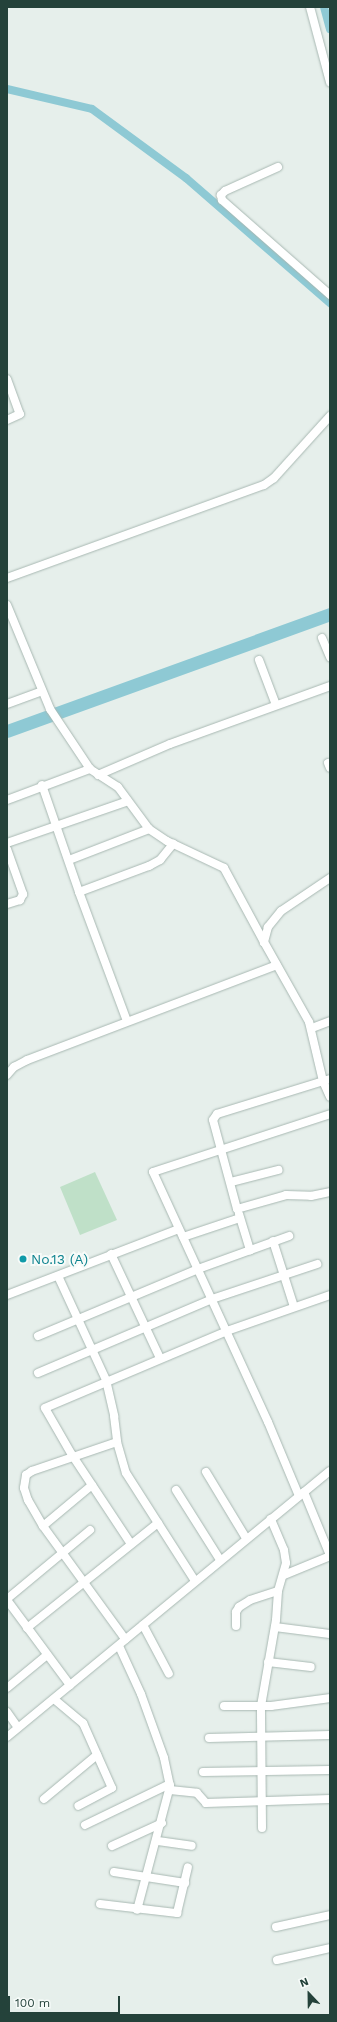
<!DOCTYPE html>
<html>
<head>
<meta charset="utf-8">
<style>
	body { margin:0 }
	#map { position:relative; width:337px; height:2022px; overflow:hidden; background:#e6efeb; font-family:"Work Sans",sans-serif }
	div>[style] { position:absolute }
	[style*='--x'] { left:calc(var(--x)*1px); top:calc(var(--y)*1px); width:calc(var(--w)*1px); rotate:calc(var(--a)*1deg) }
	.green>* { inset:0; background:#bfe0c8 }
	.canal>* { height:8px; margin:-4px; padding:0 4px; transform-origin:4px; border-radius:4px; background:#8ec9d4 }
	.river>* { height:13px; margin:-6.5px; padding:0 6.5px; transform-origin:6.5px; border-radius:6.5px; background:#8ec9d4 }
	.roads { filter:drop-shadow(0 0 1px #a8b8b2) drop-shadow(0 0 1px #a8b8b2) }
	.minor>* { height:8px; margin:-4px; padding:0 4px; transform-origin:4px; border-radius:4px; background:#fff }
	.dots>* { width:11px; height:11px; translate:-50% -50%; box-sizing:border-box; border:2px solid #f7fbf9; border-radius:50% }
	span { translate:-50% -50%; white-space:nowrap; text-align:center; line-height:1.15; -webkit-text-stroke:4px #f7fbf9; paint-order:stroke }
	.culture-label { font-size:14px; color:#0d838f }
	.left { translate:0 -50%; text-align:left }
	.frame { position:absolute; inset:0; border:8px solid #24423a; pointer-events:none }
	.north { position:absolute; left:289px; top:1974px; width:40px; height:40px; -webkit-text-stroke:3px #f7fbf9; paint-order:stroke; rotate:338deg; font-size:11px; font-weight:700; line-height:16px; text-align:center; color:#24423a }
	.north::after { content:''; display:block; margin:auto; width:14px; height:18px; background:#24423a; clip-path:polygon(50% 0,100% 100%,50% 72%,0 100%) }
	.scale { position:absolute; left:8px; top:1996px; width:112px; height:18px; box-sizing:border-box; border:2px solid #24423a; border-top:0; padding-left:5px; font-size:12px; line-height:14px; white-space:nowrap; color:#24423a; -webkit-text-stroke:3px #f7fbf9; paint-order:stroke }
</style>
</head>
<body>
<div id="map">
	<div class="green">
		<i style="clip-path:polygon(95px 1172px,117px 1220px,80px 1235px,60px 1187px)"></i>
	</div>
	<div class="canal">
		<i style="--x:324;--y:7;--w:23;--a:75"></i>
		<i style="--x:7;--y:89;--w:87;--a:13.2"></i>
		<i style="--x:92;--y:109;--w:117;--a:36.3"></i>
		<i style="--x:186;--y:178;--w:191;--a:41"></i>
	</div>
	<div class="river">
		<i style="--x:7;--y:731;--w:344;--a:-19.9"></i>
	</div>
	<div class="roads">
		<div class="minor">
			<i style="--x:310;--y:7;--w:78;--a:75.1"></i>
			<i style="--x:278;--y:167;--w:58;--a:155.6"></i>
			<i style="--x:225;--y:191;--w:6;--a:135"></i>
			<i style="--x:221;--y:195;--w:5;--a:79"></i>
			<i style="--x:222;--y:200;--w:144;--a:41.3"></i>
			<i style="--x:7;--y:379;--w:37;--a:70"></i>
			<i style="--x:20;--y:414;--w:14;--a:155"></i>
			<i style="--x:7;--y:578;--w:273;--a:-19.9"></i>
			<i style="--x:264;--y:485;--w:12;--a:-35"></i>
			<i style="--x:274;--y:478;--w:84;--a:-47.9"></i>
			<i style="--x:7;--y:605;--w:113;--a:67.5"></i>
			<i style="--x:50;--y:709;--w:72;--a:56.3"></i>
			<i style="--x:90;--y:769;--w:33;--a:33"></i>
			<i style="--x:118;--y:787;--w:52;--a:53.6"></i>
			<i style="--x:149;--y:829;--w:22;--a:34"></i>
			<i style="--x:167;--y:841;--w:63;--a:25.3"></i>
			<i style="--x:224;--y:868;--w:84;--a:61.6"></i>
			<i style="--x:322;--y:638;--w:21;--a:67"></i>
			<i style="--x:259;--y:660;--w:48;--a:69.3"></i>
			<i style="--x:7;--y:704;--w:37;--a:-20"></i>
			<i style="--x:328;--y:763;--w:5;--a:68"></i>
			<i style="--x:98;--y:775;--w:78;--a:-23.3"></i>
			<i style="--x:170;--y:744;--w:170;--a:-19.9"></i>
			<i style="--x:42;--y:785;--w:113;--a:70.9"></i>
			<i style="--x:79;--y:892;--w:75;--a:-20.4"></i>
			<i style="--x:149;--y:866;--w:13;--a:-29"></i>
			<i style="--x:160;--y:860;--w:21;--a:-51"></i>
			<i style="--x:7;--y:800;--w:89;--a:-20.5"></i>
			<i style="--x:7;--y:843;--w:128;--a:-19.1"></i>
			<i style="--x:7;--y:849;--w:48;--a:70.4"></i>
			<i style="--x:23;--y:894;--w:7;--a:117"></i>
			<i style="--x:20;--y:900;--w:14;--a:163"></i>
			<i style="--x:69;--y:860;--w:86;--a:-21.2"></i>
			<i style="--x:330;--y:878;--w:59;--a:146"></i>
			<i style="--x:281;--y:911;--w:21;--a:129"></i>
			<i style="--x:268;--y:927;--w:16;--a:105"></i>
			<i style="--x:264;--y:942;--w:92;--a:60.6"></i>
			<i style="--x:309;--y:1022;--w:61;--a:76.7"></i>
			<i style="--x:323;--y:1081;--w:17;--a:66"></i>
			<i style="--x:79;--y:892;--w:138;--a:69.6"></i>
			<i style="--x:312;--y:1028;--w:19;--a:-21"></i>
			<i style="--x:7;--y:1075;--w:11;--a:-49"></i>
			<i style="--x:14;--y:1067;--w:15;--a:-28"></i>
			<i style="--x:27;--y:1060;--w:267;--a:-20.8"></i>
			<i style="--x:330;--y:1079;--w:118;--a:162.8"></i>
			<i style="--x:217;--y:1114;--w:7;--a:124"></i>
			<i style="--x:213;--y:1120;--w:92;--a:74.9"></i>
			<i style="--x:237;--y:1209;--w:51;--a:-15.9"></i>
			<i style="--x:286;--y:1195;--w:25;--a:2"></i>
			<i style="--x:311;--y:1196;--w:19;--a:-12"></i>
			<i style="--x:231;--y:1182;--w:49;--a:-14.3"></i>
			<i style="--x:239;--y:1214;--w:38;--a:73"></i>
			<i style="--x:183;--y:1237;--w:60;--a:-18.4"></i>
			<i style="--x:273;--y:1241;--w:69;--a:72.3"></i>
			<i style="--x:111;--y:1254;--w:115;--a:64.8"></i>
			<i style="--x:58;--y:1276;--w:115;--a:65.2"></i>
			<i style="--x:106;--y:1380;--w:37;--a:77"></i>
			<i style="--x:114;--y:1416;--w:26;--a:83"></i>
			<i style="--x:117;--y:1442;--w:32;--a:74"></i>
			<i style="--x:126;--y:1473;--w:128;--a:57.4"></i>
			<i style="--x:7;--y:1295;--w:184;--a:-21"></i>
			<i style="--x:38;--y:1336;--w:173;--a:-22.7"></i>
			<i style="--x:198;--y:1269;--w:97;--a:-19.9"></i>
			<i style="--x:38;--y:1373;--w:189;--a:-23"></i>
			<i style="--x:212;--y:1299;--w:111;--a:-18.4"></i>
			<i style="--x:117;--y:1442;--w:90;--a:161.2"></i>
			<i style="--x:32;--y:1471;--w:7;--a:146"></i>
			<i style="--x:26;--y:1475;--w:13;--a:99"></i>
			<i style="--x:24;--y:1488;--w:13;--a:72"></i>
			<i style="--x:28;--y:1500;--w:30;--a:60"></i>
			<i style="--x:43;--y:1526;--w:140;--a:54"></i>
			<i style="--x:206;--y:1472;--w:77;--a:58.8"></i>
			<i style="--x:176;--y:1490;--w:83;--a:57.8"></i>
			<i style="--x:304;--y:1492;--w:68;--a:67.6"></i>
			<i style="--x:299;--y:1496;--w:80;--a:-112.7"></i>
			<i style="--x:268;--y:1422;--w:275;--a:-114.7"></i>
			<i style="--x:153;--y:1172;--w:186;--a:-18.1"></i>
			<i style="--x:43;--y:1526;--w:64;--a:-39.9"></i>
			<i style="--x:131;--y:1544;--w:107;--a:-123.5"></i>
			<i style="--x:72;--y:1455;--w:54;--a:-119.9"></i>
			<i style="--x:45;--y:1408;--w:198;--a:-22.9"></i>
			<i style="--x:227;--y:1331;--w:109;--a:-19.3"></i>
			<i style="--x:284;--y:1575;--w:50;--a:-22.4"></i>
			<i style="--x:7;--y:1599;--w:108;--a:-39.7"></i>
			<i style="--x:7;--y:1600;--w:106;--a:53.5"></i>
			<i style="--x:143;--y:1625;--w:55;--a:62"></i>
			<i style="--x:236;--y:1626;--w:14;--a:-90"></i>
			<i style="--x:236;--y:1612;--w:6;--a:-59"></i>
			<i style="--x:239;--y:1607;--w:13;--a:-32"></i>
			<i style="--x:250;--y:1600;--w:29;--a:-18"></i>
			<i style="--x:275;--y:1627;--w:55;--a:7.3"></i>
			<i style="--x:27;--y:1628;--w:168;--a:-38.7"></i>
			<i style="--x:119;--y:1646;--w:53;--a:65.4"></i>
			<i style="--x:141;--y:1694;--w:68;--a:70.2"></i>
			<i style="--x:164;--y:1758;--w:29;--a:78"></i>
			<i style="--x:170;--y:1786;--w:128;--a:104.9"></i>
			<i style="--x:268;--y:1662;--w:43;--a:6.6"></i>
			<i style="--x:7;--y:1688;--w:52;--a:-39.5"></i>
			<i style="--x:54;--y:1699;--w:38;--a:40"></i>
			<i style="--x:83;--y:1723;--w:71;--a:66"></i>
			<i style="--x:112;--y:1788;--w:38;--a:152"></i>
			<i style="--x:224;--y:1706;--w:47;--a:0"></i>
			<i style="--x:271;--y:1706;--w:60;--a:-7.7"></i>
			<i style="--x:7;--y:1712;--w:19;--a:55"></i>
			<i style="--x:7;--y:1737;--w:418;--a:-39.5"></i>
			<i style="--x:209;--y:1738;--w:121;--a:-1.4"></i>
			<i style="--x:203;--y:1772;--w:127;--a:-0.9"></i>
			<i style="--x:170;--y:1790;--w:27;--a:6"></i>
			<i style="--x:197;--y:1793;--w:13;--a:48"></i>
			<i style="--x:206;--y:1803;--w:124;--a:-1.8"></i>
			<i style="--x:44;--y:1799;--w:69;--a:-39.7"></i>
			<i style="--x:85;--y:1825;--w:94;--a:-25.8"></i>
			<i style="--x:262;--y:1828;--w:122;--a:-90.5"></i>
			<i style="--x:261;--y:1706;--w:87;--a:-80.1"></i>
			<i style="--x:276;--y:1620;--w:29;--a:-86"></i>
			<i style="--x:278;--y:1591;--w:29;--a:-74"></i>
			<i style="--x:286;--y:1563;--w:13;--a:-99"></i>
			<i style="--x:284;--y:1550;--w:34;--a:-113"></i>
			<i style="--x:158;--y:1841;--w:34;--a:8"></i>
			<i style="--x:112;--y:1846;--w:55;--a:-24.7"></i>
			<i style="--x:114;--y:1872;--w:72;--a:8.8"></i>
			<i style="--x:100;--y:1904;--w:78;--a:6.7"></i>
			<i style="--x:177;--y:1913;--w:47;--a:-76.6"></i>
			<i style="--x:276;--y:1927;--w:55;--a:-12.5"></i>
			<i style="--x:277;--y:1960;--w:54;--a:-12.8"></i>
		</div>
	</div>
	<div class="dots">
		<i style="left:23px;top:1259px;background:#0f9aa8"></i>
	</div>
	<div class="culture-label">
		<span class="left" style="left:31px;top:1259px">No.13 (A)</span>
	</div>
	<div class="frame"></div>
	<div class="north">N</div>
	<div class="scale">100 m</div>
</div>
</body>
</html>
